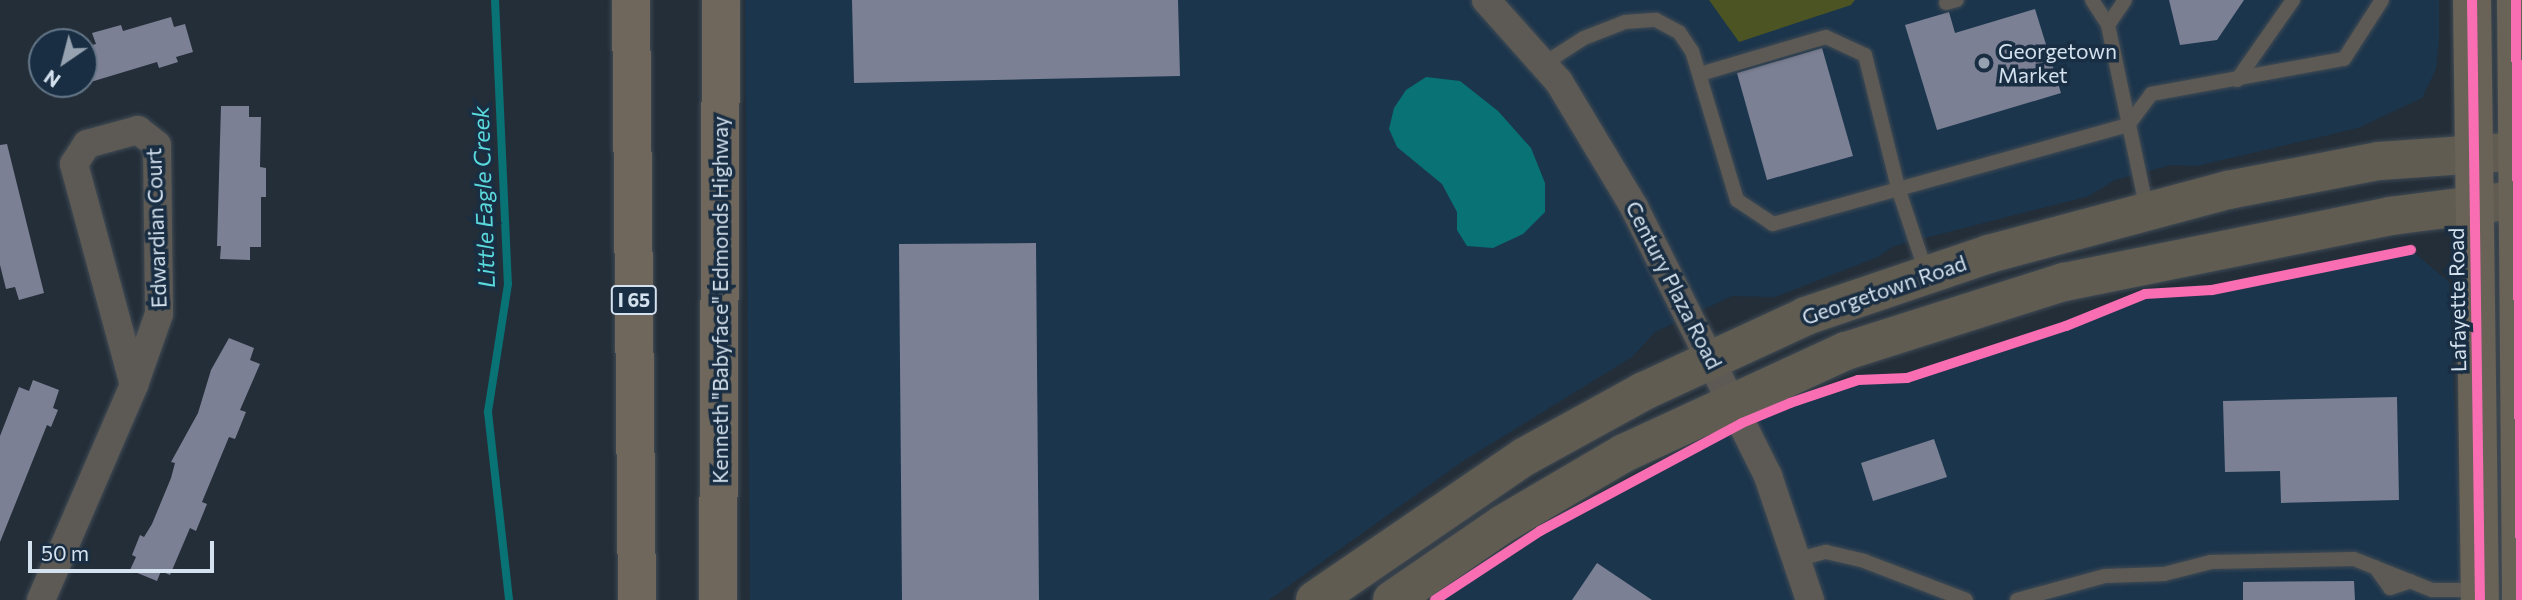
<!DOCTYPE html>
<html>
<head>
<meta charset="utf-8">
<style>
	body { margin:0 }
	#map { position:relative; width:2522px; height:600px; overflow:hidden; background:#232e39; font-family:Commissioner,sans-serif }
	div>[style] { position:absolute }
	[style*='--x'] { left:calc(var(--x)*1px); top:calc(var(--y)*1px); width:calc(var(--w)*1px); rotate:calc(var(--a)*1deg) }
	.built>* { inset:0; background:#1b354c }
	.green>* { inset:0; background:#4c5424 }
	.water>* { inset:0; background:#097275 }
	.stream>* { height:8px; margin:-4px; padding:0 4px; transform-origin:4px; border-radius:4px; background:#097275 }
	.building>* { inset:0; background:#7c8094 }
	.roads { filter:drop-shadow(0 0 2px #414b54) drop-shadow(0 0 2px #414b54) }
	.lane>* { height:14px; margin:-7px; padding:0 7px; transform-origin:7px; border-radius:7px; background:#5d5a55 }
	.street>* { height:28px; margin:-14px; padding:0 14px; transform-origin:14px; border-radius:14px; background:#5d5a55 }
	.secondary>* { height:38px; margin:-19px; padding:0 19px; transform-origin:19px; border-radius:19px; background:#615c52 }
	.primary>* { height:38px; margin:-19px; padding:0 19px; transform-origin:19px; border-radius:19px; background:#696257 }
	.highway>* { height:38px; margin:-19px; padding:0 19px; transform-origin:19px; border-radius:19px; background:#6f675b }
	.cycleway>* { height:10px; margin:-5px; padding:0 5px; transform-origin:5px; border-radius:5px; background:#f96db3 }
	.dots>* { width:19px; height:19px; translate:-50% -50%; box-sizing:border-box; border:4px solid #192e43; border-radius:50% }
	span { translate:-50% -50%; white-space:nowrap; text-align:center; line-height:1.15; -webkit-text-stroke:7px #192e43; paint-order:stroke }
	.shield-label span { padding:2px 5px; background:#192e43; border:2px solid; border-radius:5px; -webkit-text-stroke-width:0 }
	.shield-label { font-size:19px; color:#d4e1ee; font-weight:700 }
	.poi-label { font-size:21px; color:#d4e1ee }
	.left { translate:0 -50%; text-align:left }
	.street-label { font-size:21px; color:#d4e1ee }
	.water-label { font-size:23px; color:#5adadd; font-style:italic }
	.north { position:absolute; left:28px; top:28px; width:70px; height:70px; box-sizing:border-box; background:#192e43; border:2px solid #647687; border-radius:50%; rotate:215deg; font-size:19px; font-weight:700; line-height:28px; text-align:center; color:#d4e1ee }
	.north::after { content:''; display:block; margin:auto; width:24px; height:32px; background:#96a2af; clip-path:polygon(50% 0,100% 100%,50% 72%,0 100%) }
	.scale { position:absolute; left:28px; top:541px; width:186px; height:32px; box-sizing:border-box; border:4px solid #d4e1ee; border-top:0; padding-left:9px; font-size:21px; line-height:24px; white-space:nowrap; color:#d4e1ee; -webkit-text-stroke:5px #192e43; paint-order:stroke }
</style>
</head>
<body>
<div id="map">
	<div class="built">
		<i style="clip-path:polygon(745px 0,2439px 0,2439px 40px,2436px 69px,2422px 98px,2358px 128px,2197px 166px,2171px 165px,2115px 180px,2089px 196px,1894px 246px,1878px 257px,1775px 297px,1732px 296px,1655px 332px,1632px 357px,1460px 463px,1269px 600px,750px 600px)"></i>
		<i style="clip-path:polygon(2411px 250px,2449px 282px,2464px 600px,1435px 600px,1540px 531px,1699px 446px,1790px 403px,1858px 380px,1907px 378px,2066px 326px,2145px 294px,2212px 290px)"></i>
	</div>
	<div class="green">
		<i style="clip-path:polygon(1709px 0,1855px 0,1851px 5px,1739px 42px)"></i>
	</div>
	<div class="water">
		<i style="clip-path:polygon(1426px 77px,1460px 81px,1498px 111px,1531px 148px,1545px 183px,1545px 212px,1523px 234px,1493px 248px,1467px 246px,1457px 230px,1457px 212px,1442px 184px,1397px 147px,1389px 129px,1394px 108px,1406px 90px)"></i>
	</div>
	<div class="stream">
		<i style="--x:495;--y:0;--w:284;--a:87.4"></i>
		<i style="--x:508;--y:284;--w:130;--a:98.9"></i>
		<i style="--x:488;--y:412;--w:189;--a:83.6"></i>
	</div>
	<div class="building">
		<i style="clip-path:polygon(852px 0,1178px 0,1180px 76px,854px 83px)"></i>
		<i style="clip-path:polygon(2169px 0,2244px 0,2217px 40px,2180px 45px)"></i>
		<i style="clip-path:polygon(2035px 9px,2061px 93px,1937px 130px,1905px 25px,1949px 12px,1955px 33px)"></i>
		<i style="clip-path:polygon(171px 17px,174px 27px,185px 24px,193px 52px,176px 57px,178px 62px,159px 68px,157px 62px,84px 84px,84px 47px,96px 44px,92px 33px,121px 25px,123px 31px)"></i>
		<i style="clip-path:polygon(1822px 48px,1853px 156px,1767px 180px,1737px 73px)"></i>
		<i style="clip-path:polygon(221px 106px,249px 106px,249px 117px,261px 117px,260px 167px,266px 168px,266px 197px,261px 197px,261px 247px,250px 247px,250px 260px,220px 259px,221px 246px,217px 246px)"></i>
		<i style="clip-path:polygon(7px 144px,44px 293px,19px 300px,15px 287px,6px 289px,0 265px,0 145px)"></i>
		<i style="clip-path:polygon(1036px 243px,1039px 600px,902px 600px,899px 244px)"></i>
		<i style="clip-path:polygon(229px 338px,254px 348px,250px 360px,260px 364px,240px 410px,246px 412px,235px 439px,229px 437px,202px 502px,207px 504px,196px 531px,190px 528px,170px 575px,161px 571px,157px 581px,130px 570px,136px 557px,132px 555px,140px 535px,144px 537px,152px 524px,171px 478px,175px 463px,171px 462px,198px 413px,211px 370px)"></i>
		<i style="clip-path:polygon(33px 380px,59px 390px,53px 408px,58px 410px,51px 427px,47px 425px,0 542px,0 436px,19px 387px,29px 391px)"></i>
		<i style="clip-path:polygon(2397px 397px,2399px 500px,2281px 503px,2280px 471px,2225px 472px,2223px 401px)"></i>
		<i style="clip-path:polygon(1934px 439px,1947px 477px,1873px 501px,1861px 463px)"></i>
		<i style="clip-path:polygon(1597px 563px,1652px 600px,1572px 600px)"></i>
		<i style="clip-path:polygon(2354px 581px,2355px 600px,2243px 600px,2243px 582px)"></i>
	</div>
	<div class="roads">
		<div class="lane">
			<i style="--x:2092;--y:0;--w:30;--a:57"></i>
			<i style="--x:2125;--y:0;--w:30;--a:124"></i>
			<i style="--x:2108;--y:25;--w:189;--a:78.1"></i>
			<i style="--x:1946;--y:3;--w:11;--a:-15"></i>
			<i style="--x:1545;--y:63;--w:46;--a:-32.7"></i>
			<i style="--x:1584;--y:38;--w:44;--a:-21.3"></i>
			<i style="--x:1625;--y:22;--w:31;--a:-4"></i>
			<i style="--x:1656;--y:20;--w:26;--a:28"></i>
			<i style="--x:1679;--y:32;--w:23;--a:56"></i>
			<i style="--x:1692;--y:51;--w:156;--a:73.2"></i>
			<i style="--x:1737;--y:200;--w:43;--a:33.7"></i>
			<i style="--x:1773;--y:224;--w:369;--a:-15.6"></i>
			<i style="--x:2128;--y:125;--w:39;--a:-53"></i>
			<i style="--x:2151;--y:94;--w:196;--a:-10.3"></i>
			<i style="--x:2344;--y:59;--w:70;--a:-57.2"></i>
			<i style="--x:1700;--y:74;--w:131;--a:-16.4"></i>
			<i style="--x:1826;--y:37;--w:43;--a:24.8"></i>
			<i style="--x:1865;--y:55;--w:140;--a:76"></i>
			<i style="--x:1899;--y:191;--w:85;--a:71.6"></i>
			<i style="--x:2237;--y:80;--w:98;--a:-55"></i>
			<i style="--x:1799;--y:559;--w:28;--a:-15"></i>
			<i style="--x:1826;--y:552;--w:39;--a:13"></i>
			<i style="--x:1864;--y:561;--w:109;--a:20.9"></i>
			<i style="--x:2375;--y:567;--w:26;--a:54"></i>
			<i style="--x:2390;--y:588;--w:22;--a:-18"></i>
			<i style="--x:2017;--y:600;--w:91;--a:-15.3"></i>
			<i style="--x:2105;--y:576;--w:59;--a:-1.9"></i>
			<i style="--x:2164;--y:574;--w:49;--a:-14.3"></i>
			<i style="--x:2211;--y:562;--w:143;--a:-1.2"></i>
			<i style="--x:2354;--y:559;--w:84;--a:21.7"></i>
			<i style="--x:2432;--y:590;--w:47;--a:0"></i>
		</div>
		<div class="street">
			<i style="--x:1486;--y:0;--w:110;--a:48.3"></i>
			<i style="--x:1559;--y:82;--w:146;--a:59"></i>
			<i style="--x:1634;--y:207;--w:301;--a:63.5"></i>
			<i style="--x:1768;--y:476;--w:131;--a:71.3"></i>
			<i style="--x:138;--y:130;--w:24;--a:38"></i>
			<i style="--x:157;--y:145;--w:169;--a:89.3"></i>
			<i style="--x:159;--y:314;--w:75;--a:109.4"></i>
			<i style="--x:134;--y:385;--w:229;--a:-105.2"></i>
			<i style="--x:74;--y:164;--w:24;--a:-57"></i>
			<i style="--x:87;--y:144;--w:53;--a:-15.4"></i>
			<i style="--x:41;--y:600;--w:234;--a:-66.6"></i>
		</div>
		<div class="secondary">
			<i style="--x:1315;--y:600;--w:253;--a:-34.4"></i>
			<i style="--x:1524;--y:457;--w:137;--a:-28.8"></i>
			<i style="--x:1644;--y:391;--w:179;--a:-24.8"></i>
			<i style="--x:1806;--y:316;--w:193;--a:-18.7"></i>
			<i style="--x:1989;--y:254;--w:247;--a:-15"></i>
			<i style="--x:2228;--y:190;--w:154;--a:-10.9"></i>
			<i style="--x:2379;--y:161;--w:143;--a:-4"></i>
			<i style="--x:1392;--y:600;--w:135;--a:-34.4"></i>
			<i style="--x:1503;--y:524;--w:140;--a:-30.4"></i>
			<i style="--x:1624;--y:453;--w:244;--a:-24.7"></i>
			<i style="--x:1846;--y:351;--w:229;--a:-17.6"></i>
			<i style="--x:2064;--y:282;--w:334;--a:-11.4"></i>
			<i style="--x:2391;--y:216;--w:132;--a:-7.4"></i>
		</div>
		<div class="primary">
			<i style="--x:2472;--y:0;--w:600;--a:89.24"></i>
			<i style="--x:2516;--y:0;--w:600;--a:89.52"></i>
		</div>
		<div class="highway">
			<i style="--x:631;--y:0;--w:600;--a:89.43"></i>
			<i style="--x:718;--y:600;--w:600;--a:-89.71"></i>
		</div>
	</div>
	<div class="cycleway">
		<i style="--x:2472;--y:0;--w:600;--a:89.24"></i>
		<i style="--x:2516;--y:0;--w:600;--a:89.52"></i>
		<i style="--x:1435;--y:600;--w:126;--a:-33.3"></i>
		<i style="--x:1540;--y:531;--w:229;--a:-28.1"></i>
		<i style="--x:1742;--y:423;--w:52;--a:-22.6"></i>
		<i style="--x:1790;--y:403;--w:72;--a:-18.7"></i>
		<i style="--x:1858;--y:380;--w:49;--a:-2.3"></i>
		<i style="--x:1907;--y:378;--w:167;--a:-18.1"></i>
		<i style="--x:2066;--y:326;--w:85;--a:-22.1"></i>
		<i style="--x:2145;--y:294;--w:67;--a:-3.4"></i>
		<i style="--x:2212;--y:290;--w:203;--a:-11.4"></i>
	</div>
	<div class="dots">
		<i style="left:1984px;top:63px;background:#96a2af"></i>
	</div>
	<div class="shield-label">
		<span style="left:634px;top:300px">I 65</span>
	</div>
	<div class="poi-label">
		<span class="left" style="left:1998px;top:63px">Georgetown<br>Market</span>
	</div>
	<div class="street-label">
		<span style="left:156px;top:228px;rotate:-92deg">Edwardian Court</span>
		<span style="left:1674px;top:285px;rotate:63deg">Century Plaza Road</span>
		<span style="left:1884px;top:290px;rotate:-19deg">Georgetown Road</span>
		<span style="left:720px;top:300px;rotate:-90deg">Kenneth "Babyface" Edmonds Highway</span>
		<span style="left:2457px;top:300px;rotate:-91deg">Lafayette Road</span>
	</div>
	<div class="water-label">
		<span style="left:483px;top:197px;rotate:-92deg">Little Eagle Creek</span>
	</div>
	<div class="north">N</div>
	<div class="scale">50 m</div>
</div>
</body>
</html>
